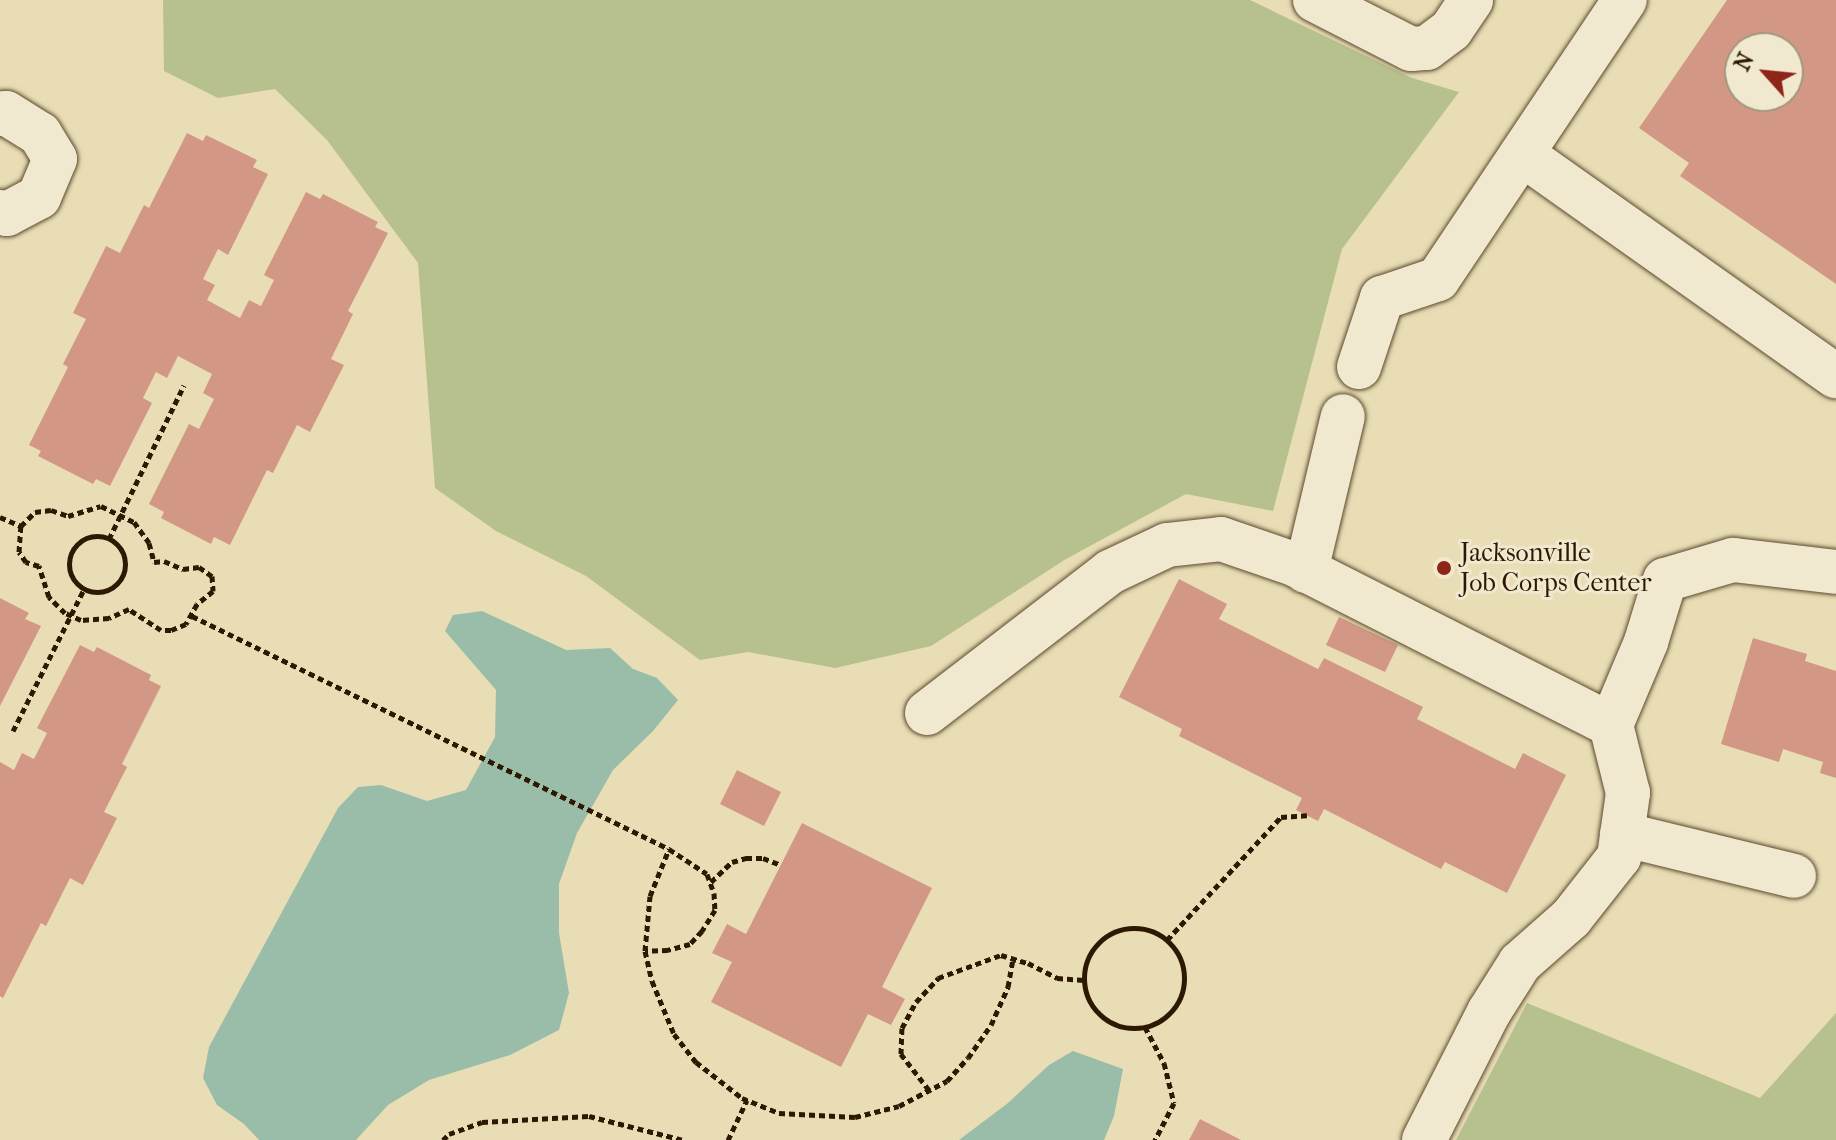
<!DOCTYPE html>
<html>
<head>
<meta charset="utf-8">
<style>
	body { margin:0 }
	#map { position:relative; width:1836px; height:1140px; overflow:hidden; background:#e9ddb5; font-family:"IM FELL French Canon",serif }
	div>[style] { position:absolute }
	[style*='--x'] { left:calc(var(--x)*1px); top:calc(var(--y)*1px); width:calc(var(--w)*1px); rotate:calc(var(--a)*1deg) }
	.green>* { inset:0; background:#b6c18e }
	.water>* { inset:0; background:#99bda8 }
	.building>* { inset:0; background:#d29885 }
	.path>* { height:5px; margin-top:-2.5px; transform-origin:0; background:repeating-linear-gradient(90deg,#2d1901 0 6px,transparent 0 10px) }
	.path>.ring { margin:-2.5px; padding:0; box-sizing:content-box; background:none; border:5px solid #2d1901; border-radius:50% }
	.roads { filter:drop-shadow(0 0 2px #5c4a2e) drop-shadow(0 0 2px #5c4a2e) }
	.minor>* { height:44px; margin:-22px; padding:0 22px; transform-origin:22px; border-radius:22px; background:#f1e9cf }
	.dots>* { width:22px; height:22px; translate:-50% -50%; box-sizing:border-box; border:4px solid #f1e9cf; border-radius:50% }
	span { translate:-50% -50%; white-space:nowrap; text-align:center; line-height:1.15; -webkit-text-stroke:6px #f1e9cf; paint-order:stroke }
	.poi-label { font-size:26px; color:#2d1901 }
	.left { translate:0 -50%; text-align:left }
	.north { position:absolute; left:1724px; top:32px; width:80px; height:80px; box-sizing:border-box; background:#f1e9cf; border:2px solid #a3967d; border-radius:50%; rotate:297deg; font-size:22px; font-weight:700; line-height:32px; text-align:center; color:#2d1901 }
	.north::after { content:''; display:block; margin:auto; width:28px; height:36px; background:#8f2418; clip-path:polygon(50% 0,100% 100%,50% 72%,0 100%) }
</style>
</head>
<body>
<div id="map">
	<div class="green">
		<i style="clip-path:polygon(163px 0,1250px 0,1412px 78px,1459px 92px,1342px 249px,1273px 511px,1186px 494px,1066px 559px,931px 646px,835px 668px,748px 652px,700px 660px,586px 576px,496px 531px,435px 488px,418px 263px,327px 140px,275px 89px,218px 98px,164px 71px)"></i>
		<i style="clip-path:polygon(1527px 1003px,1760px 1098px,1836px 1013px,1836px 1140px,1456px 1140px)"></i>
	</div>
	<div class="water">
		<i style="clip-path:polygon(482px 611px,566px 650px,610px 648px,633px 669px,657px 678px,678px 700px,653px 731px,613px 770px,577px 833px,559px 884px,559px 933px,569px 993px,559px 1030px,510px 1055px,429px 1080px,388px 1105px,356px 1140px,259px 1140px,244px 1124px,217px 1105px,203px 1078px,209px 1047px,338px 808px,358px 787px,381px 785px,427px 801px,466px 790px,495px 737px,496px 690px,445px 631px,453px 615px)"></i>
		<i style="clip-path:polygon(1073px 1051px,1123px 1069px,1114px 1116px,1104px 1140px,959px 1140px,1008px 1103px,1049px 1065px)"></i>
	</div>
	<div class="building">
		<i style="clip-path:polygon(evenodd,1727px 0,1836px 0,1836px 284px,1680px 176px,1689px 163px,1639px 128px,1727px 0,1740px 48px,1788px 48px,1788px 96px,1740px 96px,1740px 48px)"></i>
		<i style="clip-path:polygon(187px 133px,203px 141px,206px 135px,257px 160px,253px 167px,268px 174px,228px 255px,218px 249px,203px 279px,215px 285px,207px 300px,240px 318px,249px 300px,261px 306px,274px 280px,264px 275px,306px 192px,320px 199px,323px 194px,378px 222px,375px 227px,388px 233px,348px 311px,353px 314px,331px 359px,344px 365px,310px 432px,297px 425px,273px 473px,267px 470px,230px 545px,214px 537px,211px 544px,161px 518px,164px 512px,149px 504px,189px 424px,199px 429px,214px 399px,203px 393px,212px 374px,178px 356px,167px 378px,156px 372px,143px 398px,152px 403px,110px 486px,96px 479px,93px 484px,38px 456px,41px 451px,29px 445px,68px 367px,63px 364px,86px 319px,73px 313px,106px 246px,120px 253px,144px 205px,149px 208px)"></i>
		<i style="clip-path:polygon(1179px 579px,1227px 604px,1219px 619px,1318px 669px,1324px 658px,1423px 707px,1417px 719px,1515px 769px,1523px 753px,1566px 775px,1507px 893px,1445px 862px,1441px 869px,1324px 809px,1318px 821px,1296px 810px,1302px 798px,1179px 736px,1182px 729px,1119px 697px)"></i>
		<i style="clip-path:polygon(0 598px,29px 613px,25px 619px,41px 626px,0 706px)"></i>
		<i style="clip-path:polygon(1339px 617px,1398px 645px,1385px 672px,1326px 645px)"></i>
		<i style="clip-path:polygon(1753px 638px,1807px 654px,1805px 661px,1836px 671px,1836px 778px,1820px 773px,1823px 762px,1783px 749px,1779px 762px,1721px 744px)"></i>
		<i style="clip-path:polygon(80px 645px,94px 652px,97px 647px,151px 675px,149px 680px,161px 686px,122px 764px,127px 767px,104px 812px,117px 818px,83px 885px,70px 878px,46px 926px,41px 923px,3px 998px,0 996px,0 762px,14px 770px,22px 753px,34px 759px,47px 733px,37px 728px)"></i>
		<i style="clip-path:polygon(737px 770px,781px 792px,764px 826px,720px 804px)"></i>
		<i style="clip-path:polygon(802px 823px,932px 888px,882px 987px,905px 999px,891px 1025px,868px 1014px,841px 1067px,711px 1002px,732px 962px,712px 953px,727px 924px,746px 934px)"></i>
		<i style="clip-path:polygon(1200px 1119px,1241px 1140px,1189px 1140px)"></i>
	</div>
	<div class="path">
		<i style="--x:101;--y:506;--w:37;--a:26"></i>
		<i style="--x:134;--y:522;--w:26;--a:54"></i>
		<i style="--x:149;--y:543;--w:20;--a:75"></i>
		<i style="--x:154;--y:562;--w:10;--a:-6"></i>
		<i style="--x:164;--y:561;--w:21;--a:23"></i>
		<i style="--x:183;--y:569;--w:16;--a:-7"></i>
		<i style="--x:199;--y:567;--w:16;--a:35"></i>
		<i style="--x:212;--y:576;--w:15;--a:86"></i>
		<i style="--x:213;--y:591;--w:21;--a:141"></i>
		<i style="--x:197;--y:604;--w:23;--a:119"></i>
		<i style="--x:186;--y:624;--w:16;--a:158"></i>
		<i style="--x:171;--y:630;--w:10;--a:180"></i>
		<i style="--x:161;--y:630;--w:38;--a:-147"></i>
		<i style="--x:129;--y:609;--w:22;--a:156"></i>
		<i style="--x:109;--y:618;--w:28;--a:176"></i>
		<i style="--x:81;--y:620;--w:17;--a:-156"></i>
		<i style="--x:65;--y:613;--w:23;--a:-135"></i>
		<i style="--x:49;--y:597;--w:33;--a:-108"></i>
		<i style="--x:39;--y:566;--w:14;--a:-163"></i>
		<i style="--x:26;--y:562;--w:12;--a:-125"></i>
		<i style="--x:19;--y:552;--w:26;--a:-86"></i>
		<i style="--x:21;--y:526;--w:20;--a:-45"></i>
		<i style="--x:35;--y:512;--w:16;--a:-7"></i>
		<i style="--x:51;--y:510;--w:18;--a:19"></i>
		<i style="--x:68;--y:516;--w:34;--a:-17"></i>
		<i style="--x:0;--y:517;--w:23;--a:23"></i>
		<i class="ring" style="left:69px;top:536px;width:51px;height:51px"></i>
		<i style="--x:109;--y:539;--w:171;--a:-64"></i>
		<i style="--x:192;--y:616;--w:531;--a:26.03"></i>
		<i style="--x:669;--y:849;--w:45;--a:33.3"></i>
		<i style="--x:707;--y:874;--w:20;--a:70"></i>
		<i style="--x:714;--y:893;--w:17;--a:87"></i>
		<i style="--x:715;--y:910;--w:25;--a:122"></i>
		<i style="--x:702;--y:931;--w:18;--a:133"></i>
		<i style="--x:690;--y:944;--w:23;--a:165"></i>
		<i style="--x:668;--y:950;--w:23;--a:178"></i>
		<i style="--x:645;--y:951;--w:55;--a:-84.8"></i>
		<i style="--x:650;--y:896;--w:51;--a:-68"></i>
		<i style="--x:13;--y:731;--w:159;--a:-63.4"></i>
		<i style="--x:711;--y:882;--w:29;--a:-44"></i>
		<i style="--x:732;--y:862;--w:15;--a:-16"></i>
		<i style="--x:746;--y:858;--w:17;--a:0"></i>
		<i style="--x:763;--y:858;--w:19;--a:21"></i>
		<i class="ring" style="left:1084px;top:928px;width:95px;height:95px"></i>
		<i style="--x:1167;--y:940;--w:168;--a:-47.2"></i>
		<i style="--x:1281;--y:817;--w:26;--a:-4"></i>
		<i style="--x:645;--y:951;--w:31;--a:77"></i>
		<i style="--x:652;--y:981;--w:57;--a:67.5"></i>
		<i style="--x:674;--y:1034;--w:36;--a:52"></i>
		<i style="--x:696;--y:1062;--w:58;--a:38"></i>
		<i style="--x:742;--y:1098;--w:40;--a:22"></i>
		<i style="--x:779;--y:1113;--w:76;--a:3"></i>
		<i style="--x:855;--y:1117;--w:45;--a:-14"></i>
		<i style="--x:899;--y:1106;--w:54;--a:-27.5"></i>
		<i style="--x:947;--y:1081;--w:31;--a:-48"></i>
		<i style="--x:968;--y:1058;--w:40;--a:-55.1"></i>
		<i style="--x:991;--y:1025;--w:42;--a:-65.9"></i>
		<i style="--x:1008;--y:987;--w:28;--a:-80"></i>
		<i style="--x:1145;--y:1027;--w:41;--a:62.2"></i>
		<i style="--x:1164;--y:1063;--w:41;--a:76"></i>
		<i style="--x:1174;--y:1103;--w:42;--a:117.2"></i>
		<i style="--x:929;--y:1090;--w:46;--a:-127.9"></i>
		<i style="--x:901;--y:1054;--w:26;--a:-88"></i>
		<i style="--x:902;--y:1028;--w:30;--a:-62"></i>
		<i style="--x:916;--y:1002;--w:33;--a:-47"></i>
		<i style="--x:938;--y:978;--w:67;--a:-20.1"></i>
		<i style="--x:1001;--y:955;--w:28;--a:17"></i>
		<i style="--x:1028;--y:963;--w:33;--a:27"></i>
		<i style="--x:1057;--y:978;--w:27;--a:4"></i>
		<i style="--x:443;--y:1140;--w:8;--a:-45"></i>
		<i style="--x:449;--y:1134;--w:35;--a:-20"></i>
		<i style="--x:482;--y:1122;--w:107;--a:-3.2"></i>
		<i style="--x:589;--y:1116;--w:97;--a:14.3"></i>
		<i style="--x:728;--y:1140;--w:44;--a:-64.6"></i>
	</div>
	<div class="roads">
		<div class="minor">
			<i style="--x:1315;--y:0;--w:108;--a:27"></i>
			<i style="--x:1411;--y:49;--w:16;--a:-4"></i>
			<i style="--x:1427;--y:48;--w:30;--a:-37"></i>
			<i style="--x:1451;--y:30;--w:36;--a:-56"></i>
			<i style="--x:0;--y:114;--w:6;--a:-9"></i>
			<i style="--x:6;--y:113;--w:40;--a:32"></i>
			<i style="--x:40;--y:134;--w:29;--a:59"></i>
			<i style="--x:55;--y:159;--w:41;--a:112.8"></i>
			<i style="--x:39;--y:197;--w:36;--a:152"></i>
			<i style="--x:7;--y:214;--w:7;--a:-164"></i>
			<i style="--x:1522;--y:154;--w:385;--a:35.3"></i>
			<i style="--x:1359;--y:367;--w:73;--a:-71.6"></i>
			<i style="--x:1382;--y:298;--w:59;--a:-18.7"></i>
			<i style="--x:1438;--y:279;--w:336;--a:-56.2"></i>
			<i style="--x:1306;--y:571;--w:159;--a:-76.6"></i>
			<i style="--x:927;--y:713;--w:231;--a:-37.6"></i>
			<i style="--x:1110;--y:572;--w:63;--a:-25.3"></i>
			<i style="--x:1167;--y:545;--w:54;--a:-6.3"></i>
			<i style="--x:1221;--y:539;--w:77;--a:18.9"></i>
			<i style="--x:1294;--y:564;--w:356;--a:26.9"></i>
			<i style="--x:1611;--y:725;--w:90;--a:-67.1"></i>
			<i style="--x:1646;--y:642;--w:65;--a:-73"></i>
			<i style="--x:1665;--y:580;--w:71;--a:-16.4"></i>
			<i style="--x:1733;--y:560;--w:104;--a:6.6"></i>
			<i style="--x:1622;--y:834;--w:177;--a:13.7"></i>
			<i style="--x:1424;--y:1140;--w:144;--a:-63.1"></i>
			<i style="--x:1489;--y:1012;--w:58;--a:-57.7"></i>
			<i style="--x:1520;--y:963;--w:68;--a:-41.4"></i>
			<i style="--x:1571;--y:918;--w:78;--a:-51.8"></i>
			<i style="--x:1619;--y:857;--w:65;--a:-82"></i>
			<i style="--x:1628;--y:793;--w:70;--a:-104"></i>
		</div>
	</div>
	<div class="dots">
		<i style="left:1444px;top:568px;background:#8f2418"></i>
	</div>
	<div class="poi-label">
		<span class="left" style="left:1460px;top:568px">Jacksonville<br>Job Corps Center</span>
	</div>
	<div class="north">N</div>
</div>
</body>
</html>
